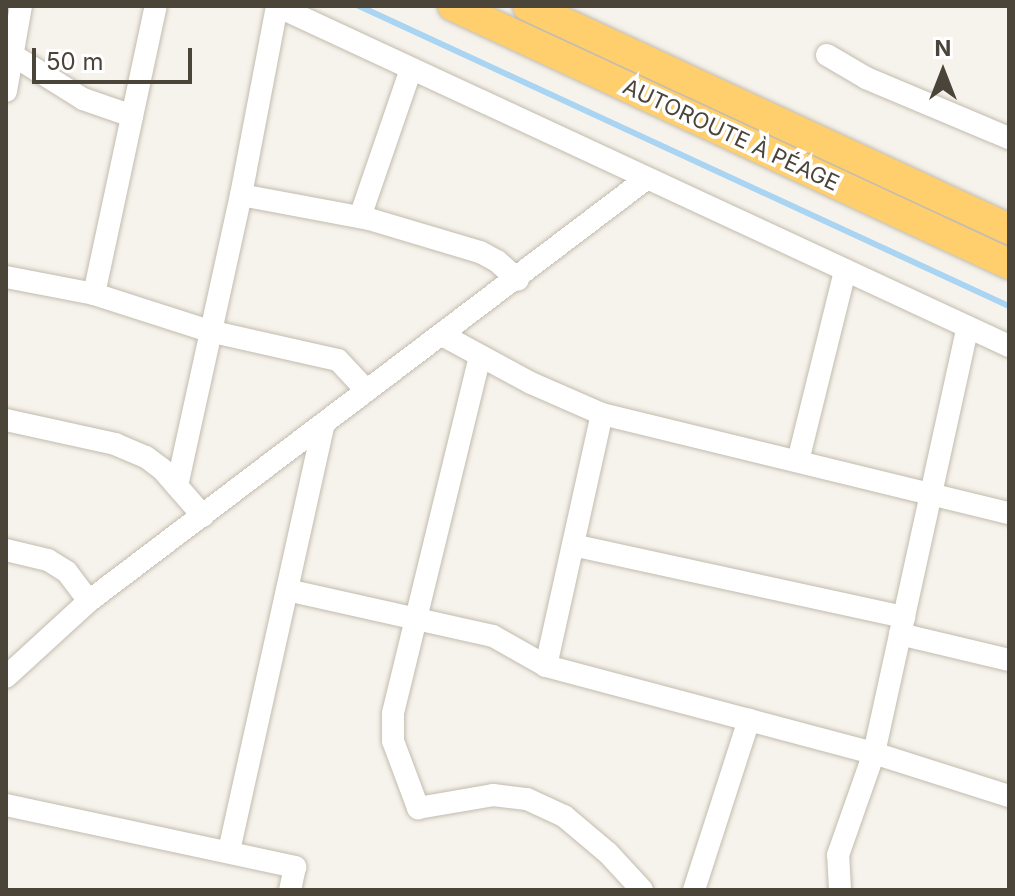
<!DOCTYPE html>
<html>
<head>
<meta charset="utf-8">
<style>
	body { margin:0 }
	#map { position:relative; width:1015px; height:896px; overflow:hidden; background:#f6f3ec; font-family:Inter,sans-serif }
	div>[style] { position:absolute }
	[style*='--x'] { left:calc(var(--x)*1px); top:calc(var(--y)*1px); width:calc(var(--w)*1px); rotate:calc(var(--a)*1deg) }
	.stream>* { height:6px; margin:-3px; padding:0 3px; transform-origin:3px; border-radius:3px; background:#a9d4f2 }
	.roads { filter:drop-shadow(0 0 2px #c2bbae) drop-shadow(0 0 2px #c2bbae) }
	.minor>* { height:22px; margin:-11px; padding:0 11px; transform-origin:11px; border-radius:11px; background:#fff }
	.highway>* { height:30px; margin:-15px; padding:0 15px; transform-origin:15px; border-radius:15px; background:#ffcf6e }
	span { translate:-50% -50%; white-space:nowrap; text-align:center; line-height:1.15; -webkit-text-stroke:7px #fff; paint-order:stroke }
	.street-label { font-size:22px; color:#4b4439 }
	.frame { position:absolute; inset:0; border:8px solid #4b4439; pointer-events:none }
	.north { position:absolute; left:903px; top:32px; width:80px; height:80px; -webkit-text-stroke:6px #fff; paint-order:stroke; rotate:0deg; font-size:22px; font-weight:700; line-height:32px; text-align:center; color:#4b4439 }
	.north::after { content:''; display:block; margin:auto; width:28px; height:36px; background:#4b4439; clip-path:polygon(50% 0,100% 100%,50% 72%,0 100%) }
	.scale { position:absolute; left:32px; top:48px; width:160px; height:36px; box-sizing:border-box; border:4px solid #4b4439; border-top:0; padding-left:10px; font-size:24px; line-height:28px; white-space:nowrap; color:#4b4439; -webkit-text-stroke:6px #fff; paint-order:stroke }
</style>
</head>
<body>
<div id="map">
	<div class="stream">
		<i style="--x:359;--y:6;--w:716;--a:24.78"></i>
	</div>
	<div class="roads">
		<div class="minor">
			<i style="--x:277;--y:6;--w:807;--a:24.91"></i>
			<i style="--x:11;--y:54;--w:85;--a:32"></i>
			<i style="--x:83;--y:99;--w:52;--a:19.1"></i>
			<i style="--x:827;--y:55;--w:45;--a:30.5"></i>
			<i style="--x:866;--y:78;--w:155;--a:22.8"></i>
			<i style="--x:6;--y:91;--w:86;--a:-80"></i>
			<i style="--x:241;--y:195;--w:130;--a:10.6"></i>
			<i style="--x:369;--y:219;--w:116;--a:16.6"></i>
			<i style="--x:480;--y:252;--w:19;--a:28"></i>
			<i style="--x:497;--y:261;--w:28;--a:42"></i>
			<i style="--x:360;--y:217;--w:157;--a:-71"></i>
			<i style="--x:6;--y:277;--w:90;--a:10.9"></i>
			<i style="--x:94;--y:294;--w:121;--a:17.8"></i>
			<i style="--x:209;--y:331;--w:132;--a:12.7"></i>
			<i style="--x:338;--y:360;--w:42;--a:46.9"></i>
			<i style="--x:94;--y:294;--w:295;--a:-77.9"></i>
			<i style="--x:444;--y:336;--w:99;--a:28.4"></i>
			<i style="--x:531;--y:383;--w:77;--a:23.6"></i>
			<i style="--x:602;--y:414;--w:419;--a:13.7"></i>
			<i style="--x:480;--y:356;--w:368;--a:103.7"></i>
			<i style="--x:393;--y:714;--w:27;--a:90"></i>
			<i style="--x:393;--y:741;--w:72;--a:69.5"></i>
			<i style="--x:418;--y:808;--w:76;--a:-9.8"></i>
			<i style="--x:493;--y:795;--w:34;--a:7"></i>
			<i style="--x:527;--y:799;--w:41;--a:24.7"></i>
			<i style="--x:564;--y:816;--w:57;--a:40.1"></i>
			<i style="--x:608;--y:853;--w:50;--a:47.4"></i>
			<i style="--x:6;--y:420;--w:112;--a:12.4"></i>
			<i style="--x:115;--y:444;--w:34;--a:23"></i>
			<i style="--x:146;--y:457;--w:21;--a:37"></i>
			<i style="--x:163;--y:470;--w:61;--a:49"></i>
			<i style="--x:798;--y:461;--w:196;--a:-76.1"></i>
			<i style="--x:177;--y:486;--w:298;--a:-77.6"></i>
			<i style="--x:241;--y:195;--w:192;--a:-79.2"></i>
			<i style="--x:573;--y:545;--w:339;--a:12.3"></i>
			<i style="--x:6;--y:550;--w:43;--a:13.4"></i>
			<i style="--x:48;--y:560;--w:22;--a:32"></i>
			<i style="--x:67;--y:572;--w:36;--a:53"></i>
			<i style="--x:287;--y:590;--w:211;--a:12.6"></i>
			<i style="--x:493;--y:636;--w:61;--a:29.5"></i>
			<i style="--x:546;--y:666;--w:339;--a:14.9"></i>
			<i style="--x:874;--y:753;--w:142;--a:17.7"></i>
			<i style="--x:900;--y:634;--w:112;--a:13.4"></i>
			<i style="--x:546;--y:666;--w:258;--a:-77.5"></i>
			<i style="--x:6;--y:677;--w:113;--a:-42.5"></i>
			<i style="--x:89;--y:601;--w:699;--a:-37.15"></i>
			<i style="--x:6;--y:805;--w:296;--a:12.1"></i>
			<i style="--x:295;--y:867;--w:24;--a:102"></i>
			<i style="--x:229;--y:851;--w:434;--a:-77.5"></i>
			<i style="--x:694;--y:890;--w:179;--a:-72.1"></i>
			<i style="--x:840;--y:890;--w:35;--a:-93"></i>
			<i style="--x:838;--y:855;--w:108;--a:-70.6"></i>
			<i style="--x:874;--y:753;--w:436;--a:-77.6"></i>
		</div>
		<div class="highway">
			<i style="--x:453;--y:6;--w:613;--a:24.89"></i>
			<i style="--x:528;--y:6;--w:530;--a:24.87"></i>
		</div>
	</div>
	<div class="street-label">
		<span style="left:731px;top:135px;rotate:25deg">AUTOROUTE À PÉAGE</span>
	</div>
	<div class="frame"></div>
	<div class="north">N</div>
	<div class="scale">50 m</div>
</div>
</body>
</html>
